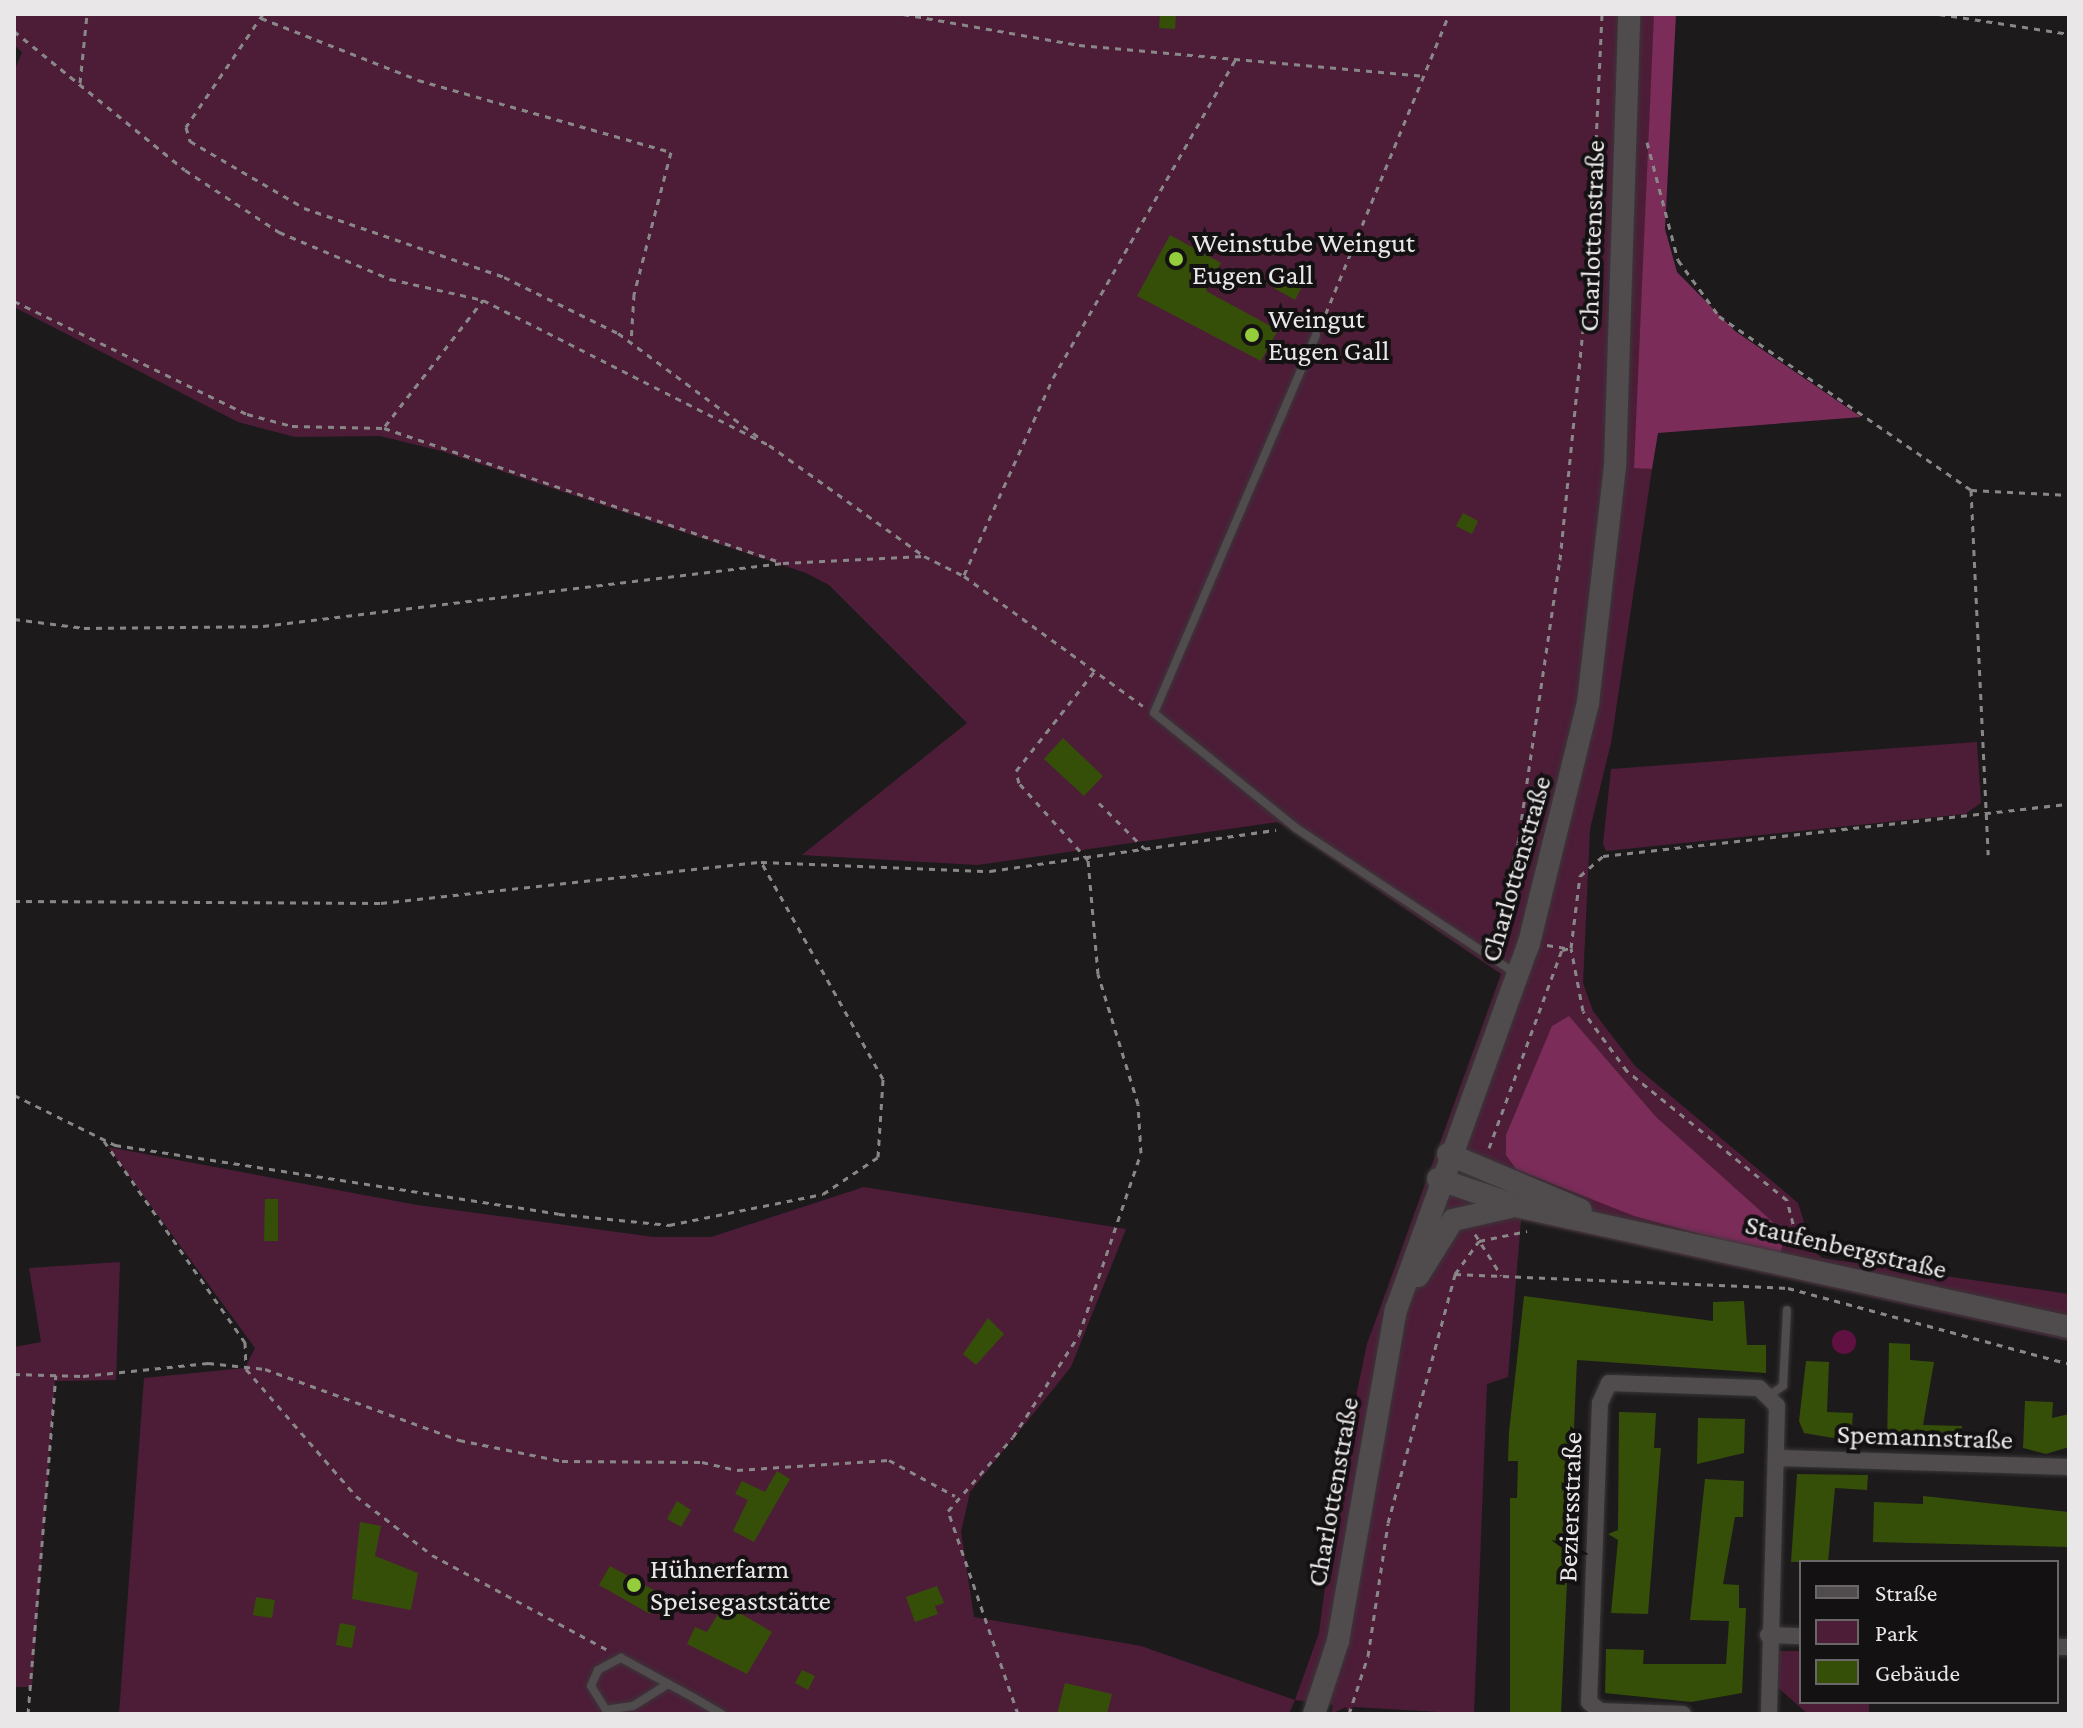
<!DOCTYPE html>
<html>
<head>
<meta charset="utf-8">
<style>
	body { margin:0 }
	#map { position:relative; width:2083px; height:1728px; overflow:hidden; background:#1d1a1c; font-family:"Crimson Pro",serif }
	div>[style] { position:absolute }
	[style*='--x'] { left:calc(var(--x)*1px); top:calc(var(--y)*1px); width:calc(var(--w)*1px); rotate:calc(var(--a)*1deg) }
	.green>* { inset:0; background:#4d1d38 }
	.forest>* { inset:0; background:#7b2c59 }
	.water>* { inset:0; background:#601142 }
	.round { border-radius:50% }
	.building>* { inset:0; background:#354f08 }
	.path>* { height:3px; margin-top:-1.5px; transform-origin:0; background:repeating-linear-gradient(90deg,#898788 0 6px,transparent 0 12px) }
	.roads { filter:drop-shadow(0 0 2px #393838) drop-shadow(0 0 2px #393838) }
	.lane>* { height:8px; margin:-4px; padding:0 4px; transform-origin:4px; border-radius:4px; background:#504c4e }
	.street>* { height:16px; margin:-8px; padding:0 8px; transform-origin:8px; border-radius:8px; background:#504c4e }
	.secondary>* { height:22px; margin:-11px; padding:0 11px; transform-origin:11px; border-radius:11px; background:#504c4e }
	.dots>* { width:22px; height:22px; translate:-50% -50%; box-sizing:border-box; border:4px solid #141113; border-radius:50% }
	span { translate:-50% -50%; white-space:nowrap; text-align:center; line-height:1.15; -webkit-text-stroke:8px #141113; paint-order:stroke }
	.street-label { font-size:28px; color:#e9e7e8 }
	.poi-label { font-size:28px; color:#e9e7e8 }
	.left { translate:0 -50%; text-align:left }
	.frame { position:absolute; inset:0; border:16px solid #e9e7e8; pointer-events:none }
	.legend { position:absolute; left:1799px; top:1560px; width:260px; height:144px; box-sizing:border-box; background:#141113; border:2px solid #696768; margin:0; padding:10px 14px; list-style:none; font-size:24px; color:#e9e7e8 }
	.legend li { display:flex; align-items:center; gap:16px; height:40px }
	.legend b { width:40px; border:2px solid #696768 }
</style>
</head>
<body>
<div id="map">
	<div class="green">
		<i style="clip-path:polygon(14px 14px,1661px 14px,1643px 468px,1652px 469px,1611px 743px,1590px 829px,1583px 983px,1593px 1011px,1635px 1066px,1798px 1203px,1813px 1250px,1822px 1258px,2069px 1294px,2069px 1341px,1521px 1220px,1508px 1377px,1487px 1384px,1474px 1714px,1353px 1707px,1349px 1714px,1346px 1707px,1331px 1714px,1333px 1705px,1295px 1700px,1289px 1714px,119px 1714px,144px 1378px,245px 1368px,255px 1348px,108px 1147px,417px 1205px,654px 1237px,711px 1237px,864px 1187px,1126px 1229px,1071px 1367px,970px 1492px,961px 1532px,974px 1617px,1141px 1646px,1295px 1700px,1319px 1633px,1340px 1473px,1367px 1344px,1501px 974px,1278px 822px,977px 865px,802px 855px,967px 723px,829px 585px,806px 573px,441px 451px,380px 436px,295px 437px,238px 422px,14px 307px,14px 72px,22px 52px,14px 45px)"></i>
		<i style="clip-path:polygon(1977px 742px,1981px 803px,1965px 814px,1606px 851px,1603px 844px,1611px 769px)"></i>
		<i style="clip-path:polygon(120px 1262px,116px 1380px,55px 1381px,32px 1687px,14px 1687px,14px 1347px,41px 1342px,29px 1268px)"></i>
		<i style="clip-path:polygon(1779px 1651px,1801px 1651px,1801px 1702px,1869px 1702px,1869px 1714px,1808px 1714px,1777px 1687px)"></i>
	</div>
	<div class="forest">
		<i style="clip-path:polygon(1654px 14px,1676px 14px,1665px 229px,1677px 272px,1735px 331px,1861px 417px,1658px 433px,1652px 469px,1634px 468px)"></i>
		<i style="clip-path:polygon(1569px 1016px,1656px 1117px,1785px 1233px,1780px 1256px,1634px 1216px,1516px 1169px,1506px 1155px,1506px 1135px,1552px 1026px)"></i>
	</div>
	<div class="water">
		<i class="round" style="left:1832px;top:1330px;width:24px;height:24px"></i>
	</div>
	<div class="building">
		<i style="clip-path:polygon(1160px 14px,1176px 14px,1175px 29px,1159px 28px)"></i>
		<i style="clip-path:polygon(1170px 235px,1221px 263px,1206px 291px,1278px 330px,1261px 361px,1137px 296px)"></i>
		<i style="clip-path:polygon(1277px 266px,1305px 281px,1295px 300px,1267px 284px)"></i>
		<i style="clip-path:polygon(1463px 513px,1478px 521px,1472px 534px,1456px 526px)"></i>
		<i style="clip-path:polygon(1063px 738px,1103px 776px,1084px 796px,1044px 759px)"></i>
		<i style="clip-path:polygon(265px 1199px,278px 1199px,278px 1241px,264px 1241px)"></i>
		<i style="clip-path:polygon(1524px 1296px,1713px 1321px,1713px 1302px,1744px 1301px,1747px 1345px,1766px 1345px,1766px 1373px,1577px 1360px,1561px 1714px,1510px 1714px,1510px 1498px,1517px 1498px,1518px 1461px,1508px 1461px,1509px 1432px)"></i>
		<i style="clip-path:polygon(988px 1318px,1004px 1334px,976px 1365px,963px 1354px)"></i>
		<i style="clip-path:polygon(1889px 1343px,1910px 1344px,1910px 1360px,1934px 1362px,1923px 1425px,1962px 1426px,1961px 1444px,1887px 1442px)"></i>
		<i style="clip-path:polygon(1806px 1361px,1829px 1362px,1827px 1412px,1853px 1413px,1851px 1441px,1804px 1433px,1799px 1421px)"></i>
		<i style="clip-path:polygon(2025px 1401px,2053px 1402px,2052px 1418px,2069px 1414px,2069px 1447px,2046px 1454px,2023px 1448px)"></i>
		<i style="clip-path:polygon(1619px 1412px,1656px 1413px,1654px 1448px,1661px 1448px,1648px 1614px,1611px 1613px,1618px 1540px,1608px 1534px,1618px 1530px)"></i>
		<i style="clip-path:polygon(1698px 1418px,1745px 1419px,1744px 1453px,1697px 1464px)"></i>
		<i style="clip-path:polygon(777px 1471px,790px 1479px,754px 1542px,733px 1531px,748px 1500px,735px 1494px,742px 1481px,765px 1492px)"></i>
		<i style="clip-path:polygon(1797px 1474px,1868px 1475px,1867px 1490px,1835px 1488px,1828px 1562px,1791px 1562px)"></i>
		<i style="clip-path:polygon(1705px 1479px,1744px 1481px,1743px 1517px,1735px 1517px,1723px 1584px,1739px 1585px,1739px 1608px,1746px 1608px,1742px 1693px,1691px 1702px,1605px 1693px,1606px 1649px,1644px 1650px,1643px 1664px,1726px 1664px,1729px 1621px,1690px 1620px)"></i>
		<i style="clip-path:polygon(1923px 1496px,2069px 1512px,2069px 1547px,1873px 1542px,1874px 1502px,1923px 1504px)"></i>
		<i style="clip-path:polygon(677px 1501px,691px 1510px,681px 1527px,667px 1519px)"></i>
		<i style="clip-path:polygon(360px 1522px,381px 1526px,375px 1556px,418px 1573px,411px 1610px,352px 1599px)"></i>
		<i style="clip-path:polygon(610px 1566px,661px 1594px,650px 1614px,599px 1585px)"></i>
		<i style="clip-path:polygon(937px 1586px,944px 1603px,935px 1606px,938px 1614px,915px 1622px,906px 1597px)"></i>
		<i style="clip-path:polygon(256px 1597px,275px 1600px,272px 1618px,253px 1615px)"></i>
		<i style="clip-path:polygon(724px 1604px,772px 1632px,747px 1674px,687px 1644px,695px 1627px,707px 1632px)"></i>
		<i style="clip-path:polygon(340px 1623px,356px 1626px,352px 1648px,336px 1645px)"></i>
		<i style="clip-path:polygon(802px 1670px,815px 1676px,808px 1690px,795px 1683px)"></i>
		<i style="clip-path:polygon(1065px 1683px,1112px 1694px,1107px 1714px,1057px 1714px)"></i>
	</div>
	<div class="path">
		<i style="--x:263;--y:14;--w:137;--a:124.3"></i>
		<i style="--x:186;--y:127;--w:15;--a:74"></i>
		<i style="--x:190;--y:141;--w:132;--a:30.4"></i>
		<i style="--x:304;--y:208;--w:212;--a:19"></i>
		<i style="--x:504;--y:277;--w:127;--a:26.2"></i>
		<i style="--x:618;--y:333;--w:178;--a:36.5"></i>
		<i style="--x:903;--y:14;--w:179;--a:10"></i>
		<i style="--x:1079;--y:45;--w:348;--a:5.1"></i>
		<i style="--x:1939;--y:14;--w:132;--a:8.7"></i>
		<i style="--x:261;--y:18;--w:169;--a:21.5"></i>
		<i style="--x:418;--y:80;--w:263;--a:15.9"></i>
		<i style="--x:671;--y:152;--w:147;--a:104.6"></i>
		<i style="--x:634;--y:294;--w:49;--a:93.5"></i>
		<i style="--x:14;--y:31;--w:220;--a:39.1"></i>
		<i style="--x:185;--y:170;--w:113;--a:33.4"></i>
		<i style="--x:279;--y:232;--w:121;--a:22.9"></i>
		<i style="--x:390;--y:279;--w:95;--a:12.7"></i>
		<i style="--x:483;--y:300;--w:321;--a:26.9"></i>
		<i style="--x:769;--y:445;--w:191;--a:35.6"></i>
		<i style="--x:80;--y:83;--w:69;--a:-84.2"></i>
		<i style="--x:1647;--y:142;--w:122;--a:75.3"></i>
		<i style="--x:1678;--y:260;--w:69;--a:53.8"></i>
		<i style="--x:1719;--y:316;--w:306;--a:34.6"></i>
		<i style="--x:1971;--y:490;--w:365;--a:87.3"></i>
		<i style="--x:14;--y:301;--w:259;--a:25.9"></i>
		<i style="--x:247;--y:414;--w:47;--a:14.9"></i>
		<i style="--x:292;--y:426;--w:92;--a:1.2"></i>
		<i style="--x:384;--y:428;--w:418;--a:18.7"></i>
		<i style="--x:1321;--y:325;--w:336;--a:-67.6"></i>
		<i style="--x:385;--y:426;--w:160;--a:-52.1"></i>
		<i style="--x:1971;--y:490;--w:98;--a:2.9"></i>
		<i style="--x:964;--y:575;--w:216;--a:-65.7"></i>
		<i style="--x:1053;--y:378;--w:372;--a:-60.2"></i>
		<i style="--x:14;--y:619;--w:71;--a:7.3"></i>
		<i style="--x:84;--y:628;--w:179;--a:-0.6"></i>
		<i style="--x:263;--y:626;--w:524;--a:-6.91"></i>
		<i style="--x:783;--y:563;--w:141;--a:-2.8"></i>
		<i style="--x:924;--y:556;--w:45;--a:26.6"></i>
		<i style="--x:964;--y:576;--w:221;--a:36"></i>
		<i style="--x:1099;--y:803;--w:64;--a:45"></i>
		<i style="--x:14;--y:901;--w:367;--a:0.3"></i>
		<i style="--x:381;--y:903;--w:382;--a:-6.2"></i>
		<i style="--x:761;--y:862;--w:229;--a:2.3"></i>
		<i style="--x:990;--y:871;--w:289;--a:-8.2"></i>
		<i style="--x:1492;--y:942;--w:102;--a:-75.3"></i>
		<i style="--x:1518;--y:843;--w:286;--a:-81.6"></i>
		<i style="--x:1560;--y:560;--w:314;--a:-84.3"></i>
		<i style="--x:1591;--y:248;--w:234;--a:-87.3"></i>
		<i style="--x:1547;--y:945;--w:20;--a:9"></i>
		<i style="--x:14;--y:1095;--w:113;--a:26.3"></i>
		<i style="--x:115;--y:1145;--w:449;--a:8.8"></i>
		<i style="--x:559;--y:1214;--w:111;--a:5.7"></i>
		<i style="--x:669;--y:1225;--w:157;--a:-11.4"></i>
		<i style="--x:823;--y:1194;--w:66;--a:-33.9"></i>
		<i style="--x:878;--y:1157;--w:78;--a:-86.3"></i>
		<i style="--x:883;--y:1079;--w:249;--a:-119.3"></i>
		<i style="--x:104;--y:1141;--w:246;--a:55"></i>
		<i style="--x:245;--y:1342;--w:27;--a:88"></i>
		<i style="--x:246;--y:1369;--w:168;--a:49.1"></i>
		<i style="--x:356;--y:1496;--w:96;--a:37.8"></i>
		<i style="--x:432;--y:1555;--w:200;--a:28.4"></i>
		<i style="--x:1489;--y:1148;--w:211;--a:-69.8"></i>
		<i style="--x:1562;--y:950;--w:9;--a:-13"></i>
		<i style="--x:1475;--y:1234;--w:49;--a:57.6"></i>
		<i style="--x:1799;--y:1242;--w:15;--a:28"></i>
		<i style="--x:1799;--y:1247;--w:49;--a:-104.3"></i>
		<i style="--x:1787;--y:1200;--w:206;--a:-141.1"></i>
		<i style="--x:1627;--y:1071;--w:74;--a:-126.3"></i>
		<i style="--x:1583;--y:1011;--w:64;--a:-100.8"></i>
		<i style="--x:1571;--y:948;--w:73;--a:-82.9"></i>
		<i style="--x:1580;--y:876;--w:30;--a:-41"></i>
		<i style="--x:1603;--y:856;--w:469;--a:-6.4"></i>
		<i style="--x:1455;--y:1274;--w:333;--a:2.4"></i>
		<i style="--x:1788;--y:1288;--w:291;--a:15.1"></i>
		<i style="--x:14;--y:1374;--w:69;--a:1.7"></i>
		<i style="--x:83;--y:1376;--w:126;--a:-5.9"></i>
		<i style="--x:208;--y:1363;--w:57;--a:6"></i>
		<i style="--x:265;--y:1369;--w:207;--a:20.1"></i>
		<i style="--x:459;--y:1440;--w:105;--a:11.5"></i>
		<i style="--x:562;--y:1461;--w:140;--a:0.4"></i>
		<i style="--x:702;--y:1462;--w:36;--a:13"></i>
		<i style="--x:737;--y:1470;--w:152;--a:-3.8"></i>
		<i style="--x:889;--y:1460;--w:75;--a:28.6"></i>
		<i style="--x:28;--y:1714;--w:340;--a:-85.3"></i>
		<i style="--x:1018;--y:1714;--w:215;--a:-109"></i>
		<i style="--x:948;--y:1511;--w:98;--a:-48.7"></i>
		<i style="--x:1013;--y:1437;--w:121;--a:-57.1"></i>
		<i style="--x:1079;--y:1335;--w:192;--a:-71.2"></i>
		<i style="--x:1141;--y:1153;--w:49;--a:-93.5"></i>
		<i style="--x:1138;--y:1104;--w:136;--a:-107.1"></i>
		<i style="--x:1098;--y:974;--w:114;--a:-95"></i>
		<i style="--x:1088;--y:860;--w:103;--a:-131.9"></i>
		<i style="--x:1019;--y:783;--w:12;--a:-104"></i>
		<i style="--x:1016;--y:771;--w:126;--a:-51.8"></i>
		<i style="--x:1349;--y:1714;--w:61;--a:-71.9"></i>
		<i style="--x:1368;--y:1656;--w:134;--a:-81.4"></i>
		<i style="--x:1388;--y:1523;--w:258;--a:-74.9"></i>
		<i style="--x:1455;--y:1274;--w:41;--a:-54"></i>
		<i style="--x:1479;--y:1241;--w:49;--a:-11.8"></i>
	</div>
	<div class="roads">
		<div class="lane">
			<i style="--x:1316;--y:335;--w:411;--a:113.2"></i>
			<i style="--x:1154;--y:713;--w:183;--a:39"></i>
			<i style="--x:1296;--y:828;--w:265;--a:33.5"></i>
			<i style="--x:1770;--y:1395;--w:16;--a:-35"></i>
			<i style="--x:1783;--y:1386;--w:76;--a:-87"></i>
			<i style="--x:668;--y:1684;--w:41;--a:147.8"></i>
			<i style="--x:633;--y:1706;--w:27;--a:172"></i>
			<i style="--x:606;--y:1710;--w:28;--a:-122"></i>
			<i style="--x:591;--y:1686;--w:17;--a:-66"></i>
			<i style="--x:598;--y:1670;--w:26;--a:-28"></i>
			<i style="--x:621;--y:1658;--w:83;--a:28.7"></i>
			<i style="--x:694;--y:1698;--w:32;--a:30"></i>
		</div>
		<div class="street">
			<i style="--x:1779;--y:1458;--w:290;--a:1.8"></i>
			<i style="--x:1768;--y:1635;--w:33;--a:2"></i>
			<i style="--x:2057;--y:1647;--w:12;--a:0"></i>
			<i style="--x:1683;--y:1714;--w:83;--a:-177.9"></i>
			<i style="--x:1600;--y:1711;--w:14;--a:-141"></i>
			<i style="--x:1589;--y:1702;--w:299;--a:-87.9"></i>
			<i style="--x:1600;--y:1403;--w:22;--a:-66"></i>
			<i style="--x:1609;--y:1383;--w:150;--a:1.9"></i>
			<i style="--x:1759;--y:1388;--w:25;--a:45"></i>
			<i style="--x:1777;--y:1406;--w:308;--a:91.5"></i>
		</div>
		<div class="secondary">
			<i style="--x:1448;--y:1154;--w:144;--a:22.8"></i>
			<i style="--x:1438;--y:1179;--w:87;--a:18.9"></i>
			<i style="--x:1520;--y:1207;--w:562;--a:12.33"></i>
			<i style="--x:1418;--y:1276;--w:66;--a:-58"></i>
			<i style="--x:1453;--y:1220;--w:58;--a:-12.8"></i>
			<i style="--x:1314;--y:1714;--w:77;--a:-71.8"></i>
			<i style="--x:1338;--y:1641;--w:336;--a:-80.1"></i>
			<i style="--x:1396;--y:1310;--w:390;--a:-70.1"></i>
			<i style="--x:1529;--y:943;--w:247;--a:-76.2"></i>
			<i style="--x:1588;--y:703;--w:238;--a:-83.5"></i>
			<i style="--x:1615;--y:467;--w:453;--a:-88.2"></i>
		</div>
	</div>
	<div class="dots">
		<i style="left:1176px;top:259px;background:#94cc3c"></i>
		<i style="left:1252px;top:335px;background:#94cc3c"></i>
		<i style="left:634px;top:1585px;background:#94cc3c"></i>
	</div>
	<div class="street-label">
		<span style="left:1592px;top:236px;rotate:-88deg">Charlottenstraße</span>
		<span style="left:1516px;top:869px;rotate:-74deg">Charlottenstraße</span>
		<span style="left:1846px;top:1247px;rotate:13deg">Staufenbergstraße</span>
		<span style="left:1925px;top:1437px;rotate:2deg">Spemannstraße</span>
		<span style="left:1333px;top:1492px;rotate:-80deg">Charlottenstraße</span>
		<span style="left:1570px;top:1507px;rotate:-88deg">Beziersstraße</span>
	</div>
	<div class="poi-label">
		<span class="left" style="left:1192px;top:259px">Weinstube Weingut<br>Eugen Gall</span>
		<span class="left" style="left:1268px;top:335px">Weingut<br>Eugen Gall</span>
		<span class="left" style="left:650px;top:1585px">Hühnerfarm<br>Speisegaststätte</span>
	</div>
	<div class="frame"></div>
	<ul class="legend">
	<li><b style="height:10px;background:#504c4e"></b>Straße</li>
	<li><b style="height:22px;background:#4d1d38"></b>Park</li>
	<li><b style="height:22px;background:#354f08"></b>Gebäude</li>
	</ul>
</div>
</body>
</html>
